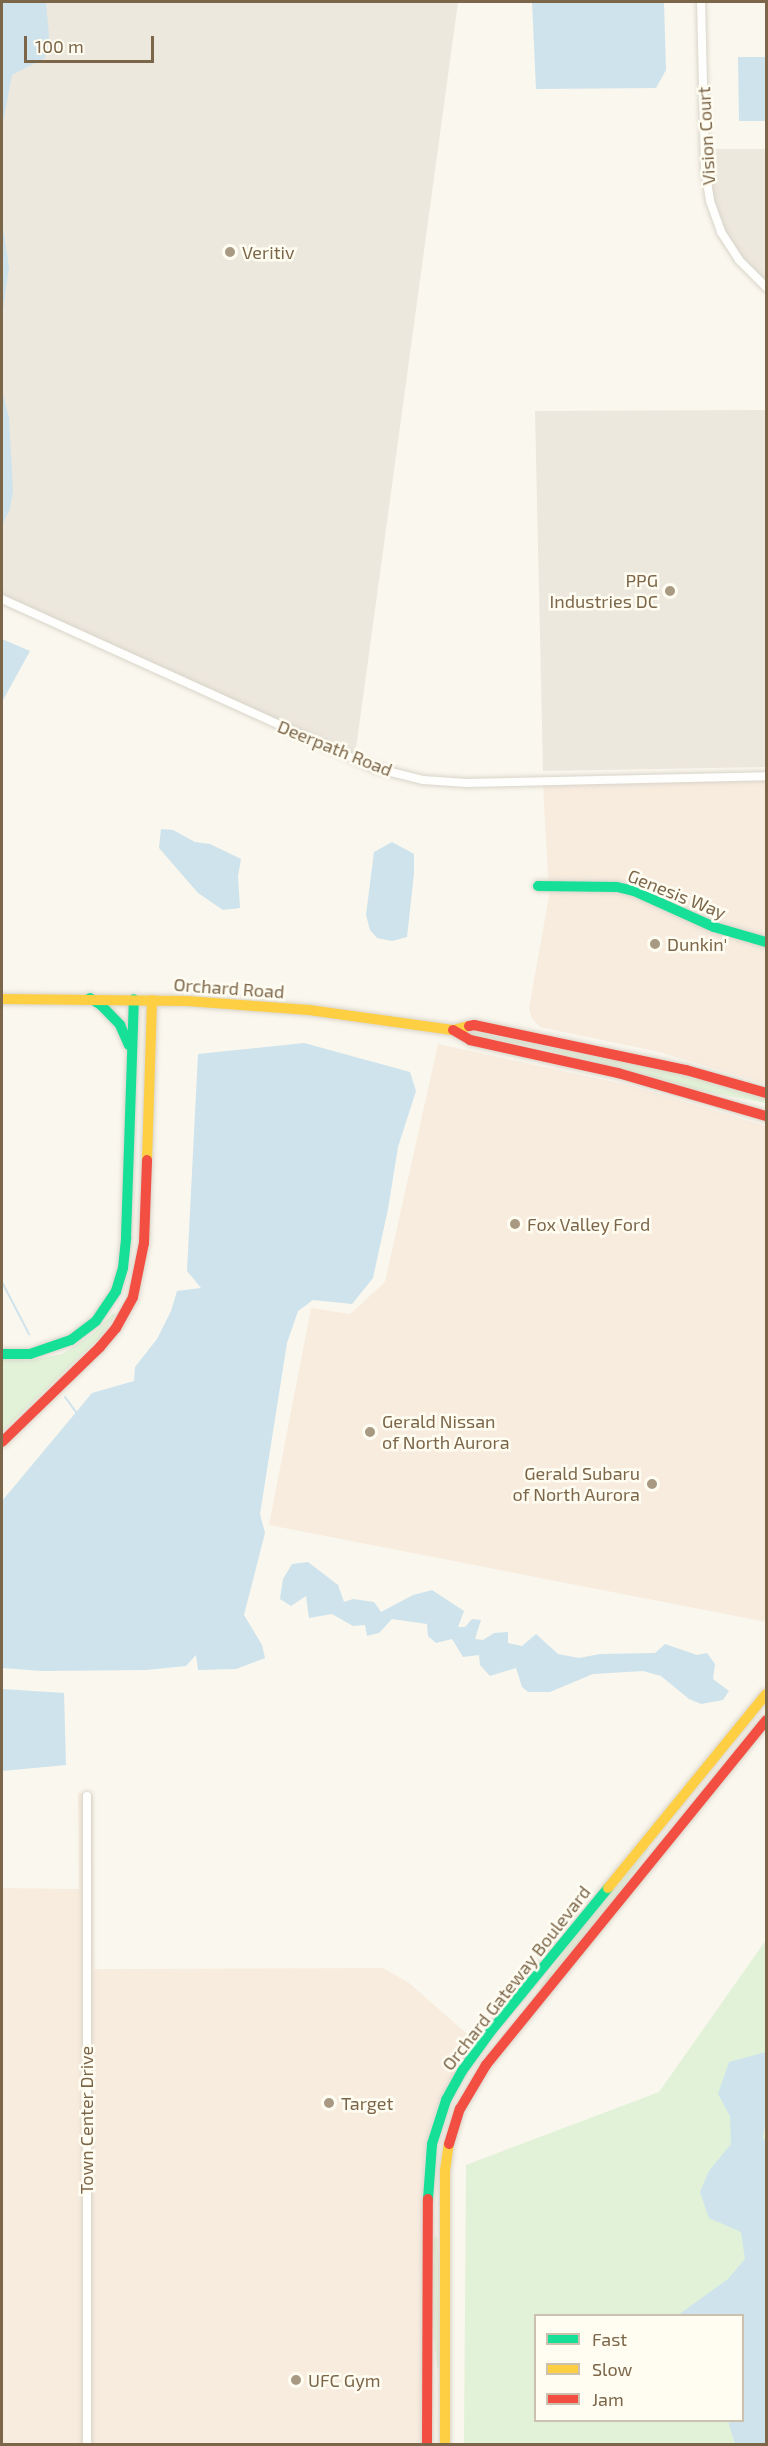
<!DOCTYPE html>
<html>
<head>
<meta charset="utf-8">
<style>
	body { margin:0 }
	#map { position:relative; width:768px; height:2446px; overflow:hidden; background:#faf7ee; font-family:"Exo 2",sans-serif }
	div>[style] { position:absolute }
	[style*='--x'] { left:calc(var(--x)*1px); top:calc(var(--y)*1px); width:calc(var(--w)*1px); rotate:calc(var(--a)*1deg) }
	.commercial>* { inset:0; background:#f8ecdf }
	.industrial>* { inset:0; background:#ede8de }
	.green>* { inset:0; background:#e2f2d8 }
	.water>* { inset:0; background:#cee3ec }
	.stream>* { height:2px; margin:-1px; padding:0 1px; transform-origin:1px; border-radius:1px; background:#cee3ec }
	.roads { filter:drop-shadow(0 0 2px #d9d4ca) drop-shadow(0 0 2px #d9d4ca) }
	.street>* { height:8px; margin:-4px; padding:0 4px; transform-origin:4px; border-radius:4px; background:#fefefc }
	.fast>* { height:10px; margin:-5px; padding:0 5px; transform-origin:5px; border-radius:5px; background:#16e098 }
	.slow>* { height:10px; margin:-5px; padding:0 5px; transform-origin:5px; border-radius:5px; background:#ffcf43 }
	.jam>* { height:10px; margin:-5px; padding:0 5px; transform-origin:5px; border-radius:5px; background:#f24e42 }
	.dots>* { width:16px; height:16px; translate:-50% -50%; box-sizing:border-box; border:3px solid #fffdf2; border-radius:50% }
	span { translate:-50% -50%; white-space:nowrap; text-align:center; line-height:1.15; -webkit-text-stroke:5px #fffdf2; paint-order:stroke }
	.street-label { font-size:18px; color:#7c6649 }
	.poi-label { font-size:18px; color:#7c6649 }
	.left { translate:0 -50%; text-align:left }
	.right { translate:-100% -50%; text-align:right }
	.frame { position:absolute; inset:0; border:3px solid #7c6649; pointer-events:none }
	.legend { position:absolute; left:534px; top:2314px; width:210px; height:108px; box-sizing:border-box; background:#fffdf2; border:2px solid #cbc1ae; margin:0; padding:8px 10px; list-style:none; font-size:18px; color:#7c6649 }
	.legend li { display:flex; align-items:center; gap:12px; height:30px }
	.legend b { width:30px; border:2px solid #cbc1ae }
	.scale { position:absolute; left:24px; top:36px; width:130px; height:27px; box-sizing:border-box; border:3px solid #7c6649; border-top:0; padding-left:8px; font-size:18px; line-height:21px; white-space:nowrap; color:#7c6649; -webkit-text-stroke:4px #fffdf2; paint-order:stroke }
</style>
</head>
<body>
<div id="map">
	<div class="commercial">
		<i style="clip-path:polygon(766px 779px,766px 1084px,659px 1052px,540px 1027px,532px 1019px,529px 1008px,549px 896px,543px 784px)"></i>
		<i style="clip-path:polygon(438px 1044px,632px 1086px,766px 1126px,766px 1622px,269px 1525px,311px 1308px,350px 1314px,385px 1282px)"></i>
		<i style="clip-path:polygon(78px 1793px,93px 1794px,94px 1969px,383px 1968px,409px 1983px,465px 2032px,479px 2037px,442px 2094px,432px 2122px,424px 2156px,422px 2444px,2px 2444px,2px 1888px,79px 1889px)"></i>
	</div>
	<div class="industrial">
		<i style="clip-path:polygon(2px 2px,458px 2px,355px 756px,2px 595px)"></i>
		<i style="clip-path:polygon(707px 149px,766px 149px,766px 283px,742px 258px,725px 232px,714px 201px)"></i>
		<i style="clip-path:polygon(766px 410px,766px 767px,543px 771px,535px 411px)"></i>
	</div>
	<div class="green">
		<i style="clip-path:polygon(467px 1030px,686px 1075px,766px 1099px,766px 1103px,697px 1090px,536px 1047px,466px 1035px)"></i>
		<i style="clip-path:polygon(113px 1313px,116px 1315px,101px 1336px,2px 1432px,2px 1359px,31px 1360px,62px 1354px,94px 1333px)"></i>
		<i style="clip-path:polygon(647px 1848px,649px 1849px,624px 1887px,542px 1988px,540px 1986px,567px 1947px)"></i>
		<i style="clip-path:polygon(evenodd,766px 1940px,766px 2444px,464px 2444px,466px 2165px,659px 2092px,766px 1940px,536px 2316px,742px 2316px,742px 2420px,536px 2420px,536px 2316px)"></i>
		<i style="clip-path:polygon(433px 2237px,437px 2237px,439px 2262px,440px 2368px,437px 2368px,433px 2322px)"></i>
	</div>
	<div class="water">
		<i style="clip-path:polygon(2px 2px,46px 2px,49px 36px,45px 58px,12px 75px,2px 128px)"></i>
		<i style="clip-path:polygon(532px 2px,664px 2px,666px 70px,656px 88px,536px 89px)"></i>
		<i style="clip-path:polygon(738px 57px,766px 57px,766px 121px,739px 121px)"></i>
		<i style="clip-path:polygon(2px 221px,9px 267px,2px 317px)"></i>
		<i style="clip-path:polygon(2px 390px,9px 417px,13px 491px,10px 509px,2px 525px)"></i>
		<i style="clip-path:polygon(2px 639px,30px 651px,2px 702px)"></i>
		<i style="clip-path:polygon(161px 829px,173px 830px,195px 842px,210px 844px,241px 859px,238px 876px,240px 908px,223px 910px,198px 893px,159px 848px)"></i>
		<i style="clip-path:polygon(392px 842px,414px 854px,414px 873px,407px 937px,392px 941px,377px 938px,370px 930px,366px 915px,374px 852px)"></i>
		<i style="clip-path:polygon(304px 1043px,410px 1072px,416px 1091px,398px 1147px,388px 1209px,373px 1278px,352px 1304px,313px 1300px,298px 1311px,287px 1343px,260px 1514px,265px 1533px,244px 1615px,262px 1645px,265px 1658px,236px 1669px,198px 1670px,196px 1655px,186px 1666px,146px 1670px,42px 1671px,2px 1668px,2px 1501px,92px 1393px,134px 1381px,135px 1367px,157px 1339px,171px 1311px,177px 1291px,201px 1288px,187px 1271px,198px 1054px)"></i>
		<i style="clip-path:polygon(308px 1562px,338px 1585px,344px 1602px,353px 1599px,374px 1602px,381px 1612px,413px 1595px,432px 1590px,464px 1611px,458px 1627px,465px 1627px,472px 1619px,481px 1620px,475px 1639px,483px 1640px,494px 1633px,508px 1632px,508px 1643px,522px 1646px,536px 1634px,558px 1654px,579px 1658px,600px 1654px,655px 1653px,665px 1644px,697px 1655px,707px 1653px,715px 1664px,713px 1679px,729px 1691px,723px 1700px,701px 1704px,689px 1699px,661px 1676px,643px 1671px,593px 1674px,550px 1692px,528px 1692px,522px 1687px,516px 1668px,490px 1676px,480px 1665px,479px 1655px,463px 1657px,452px 1639px,436px 1643px,428px 1636px,427px 1624px,392px 1619px,379px 1633px,367px 1636px,365px 1625px,353px 1626px,332px 1614px,309px 1618px,306px 1596px,291px 1606px,280px 1599px,283px 1579px,292px 1564px)"></i>
		<i style="clip-path:polygon(2px 1689px,64px 1693px,66px 1765px,2px 1771px)"></i>
		<i style="clip-path:polygon(766px 2052px,766px 2117px,763px 2138px,766px 2141px,766px 2444px,735px 2444px,728px 2421px,742px 2420px,742px 2316px,678px 2315px,728px 2279px,745px 2259px,741px 2232px,709px 2218px,700px 2192px,709px 2171px,731px 2144px,730px 2116px,718px 2094px,729px 2062px)"></i>
	</div>
	<div class="stream">
		<i style="--x:2;--y:1282;--w:59;--a:62.6"></i>
		<i style="--x:65;--y:1397;--w:19;--a:54"></i>
	</div>
	<div class="roads">
		<div class="street">
			<i style="--x:701;--y:2;--w:167;--a:88.6"></i>
			<i style="--x:705;--y:169;--w:32;--a:81"></i>
			<i style="--x:710;--y:201;--w:33;--a:70"></i>
			<i style="--x:721;--y:232;--w:33;--a:57"></i>
			<i style="--x:739;--y:260;--w:38;--a:45"></i>
			<i style="--x:2;--y:599;--w:409;--a:24.4"></i>
			<i style="--x:375;--y:768;--w:49;--a:14"></i>
			<i style="--x:423;--y:780;--w:44;--a:3.9"></i>
			<i style="--x:467;--y:783;--w:299;--a:-1.3"></i>
			<i style="--x:87;--y:2444;--w:648;--a:-90"></i>
		</div>
		<div class="fast">
			<i style="--x:538;--y:886;--w:79;--a:0.7"></i>
			<i style="--x:617;--y:887;--w:17;--a:13"></i>
			<i style="--x:634;--y:891;--w:88;--a:24.2"></i>
			<i style="--x:714;--y:927;--w:54;--a:16.1"></i>
			<i style="--x:90;--y:998;--w:13;--a:32"></i>
			<i style="--x:101;--y:1005;--w:28;--a:46"></i>
			<i style="--x:120;--y:1025;--w:22;--a:66"></i>
			<i style="--x:2;--y:1354;--w:28;--a:0"></i>
			<i style="--x:30;--y:1354;--w:43;--a:-18.9"></i>
			<i style="--x:71;--y:1340;--w:31;--a:-37"></i>
			<i style="--x:96;--y:1321;--w:36;--a:-56"></i>
			<i style="--x:116;--y:1291;--w:24;--a:-73"></i>
			<i style="--x:123;--y:1268;--w:31;--a:-84"></i>
			<i style="--x:126;--y:1237;--w:238;--a:-88.1"></i>
			<i style="--x:428;--y:2199;--w:55;--a:-85.8"></i>
			<i style="--x:432;--y:2144;--w:46;--a:-72.3"></i>
			<i style="--x:446;--y:2100;--w:33;--a:-61"></i>
			<i style="--x:462;--y:2071;--w:49;--a:-54.1"></i>
			<i style="--x:491;--y:2031;--w:185;--a:-50.7"></i>
		</div>
		<div class="slow">
			<i style="--x:2;--y:999;--w:185;--a:0.6"></i>
			<i style="--x:187;--y:1001;--w:122;--a:4.2"></i>
			<i style="--x:309;--y:1010;--w:145;--a:7.9"></i>
			<i style="--x:453;--y:1030;--w:16;--a:-14"></i>
			<i style="--x:147;--y:1160;--w:160;--a:-88.2"></i>
			<i style="--x:608;--y:1888;--w:250;--a:-50.8"></i>
			<i style="--x:445;--y:2444;--w:273;--a:-90"></i>
			<i style="--x:445;--y:2171;--w:27;--a:-82"></i>
		</div>
		<div class="jam">
			<i style="--x:469;--y:1026;--w:5;--a:-11"></i>
			<i style="--x:474;--y:1025;--w:217;--a:12"></i>
			<i style="--x:686;--y:1070;--w:83;--a:16"></i>
			<i style="--x:453;--y:1030;--w:20;--a:30"></i>
			<i style="--x:470;--y:1040;--w:152;--a:12.6"></i>
			<i style="--x:618;--y:1073;--w:154;--a:16.2"></i>
			<i style="--x:2;--y:1442;--w:136;--a:-44.1"></i>
			<i style="--x:100;--y:1347;--w:25;--a:-50"></i>
			<i style="--x:116;--y:1328;--w:35;--a:-61"></i>
			<i style="--x:133;--y:1297;--w:55;--a:-78.5"></i>
			<i style="--x:144;--y:1243;--w:83;--a:-87.9"></i>
			<i style="--x:449;--y:2144;--w:37;--a:-73"></i>
			<i style="--x:460;--y:2109;--w:51;--a:-59.4"></i>
			<i style="--x:486;--y:2065;--w:444;--a:-50.9"></i>
			<i style="--x:427;--y:2444;--w:245;--a:-89.8"></i>
		</div>
	</div>
	<div class="dots">
		<i style="left:230px;top:252px;background:#a89983"></i>
		<i style="left:670px;top:591px;background:#a89983"></i>
		<i style="left:655px;top:944px;background:#a89983"></i>
		<i style="left:515px;top:1224px;background:#a89983"></i>
		<i style="left:370px;top:1432px;background:#a89983"></i>
		<i style="left:652px;top:1484px;background:#a89983"></i>
		<i style="left:329px;top:2103px;background:#a89983"></i>
		<i style="left:296px;top:2380px;background:#a89983"></i>
	</div>
	<div class="street-label">
		<span style="left:706px;top:136px;rotate:-93deg">Vision Court</span>
		<span style="left:335px;top:748px;rotate:22deg">Deerpath Road</span>
		<span style="left:677px;top:894px;rotate:22deg">Genesis Way</span>
		<span style="left:229px;top:988px;rotate:4deg">Orchard Road</span>
		<span style="left:516px;top:1978px;rotate:-52deg">Orchard Gateway Boulevard</span>
		<span style="left:86px;top:2120px;rotate:-90deg">Town Center Drive</span>
	</div>
	<div class="poi-label">
		<span class="left" style="left:242px;top:252px">Veritiv</span>
		<span class="right" style="left:658px;top:591px">PPG<br>Industries DC</span>
		<span class="left" style="left:667px;top:944px">Dunkin'</span>
		<span class="left" style="left:527px;top:1224px">Fox Valley Ford</span>
		<span class="left" style="left:382px;top:1432px">Gerald Nissan<br>of North Aurora</span>
		<span class="right" style="left:640px;top:1484px">Gerald Subaru<br>of North Aurora</span>
		<span class="left" style="left:341px;top:2103px">Target</span>
		<span class="left" style="left:308px;top:2380px">UFC Gym</span>
	</div>
	<div class="frame"></div>
	<ul class="legend">
	<li><b style="height:8px;background:#16e098"></b>Fast</li>
	<li><b style="height:8px;background:#ffcf43"></b>Slow</li>
	<li><b style="height:8px;background:#f24e42"></b>Jam</li>
	</ul>
	<div class="scale">100 m</div>
</div>
</body>
</html>
